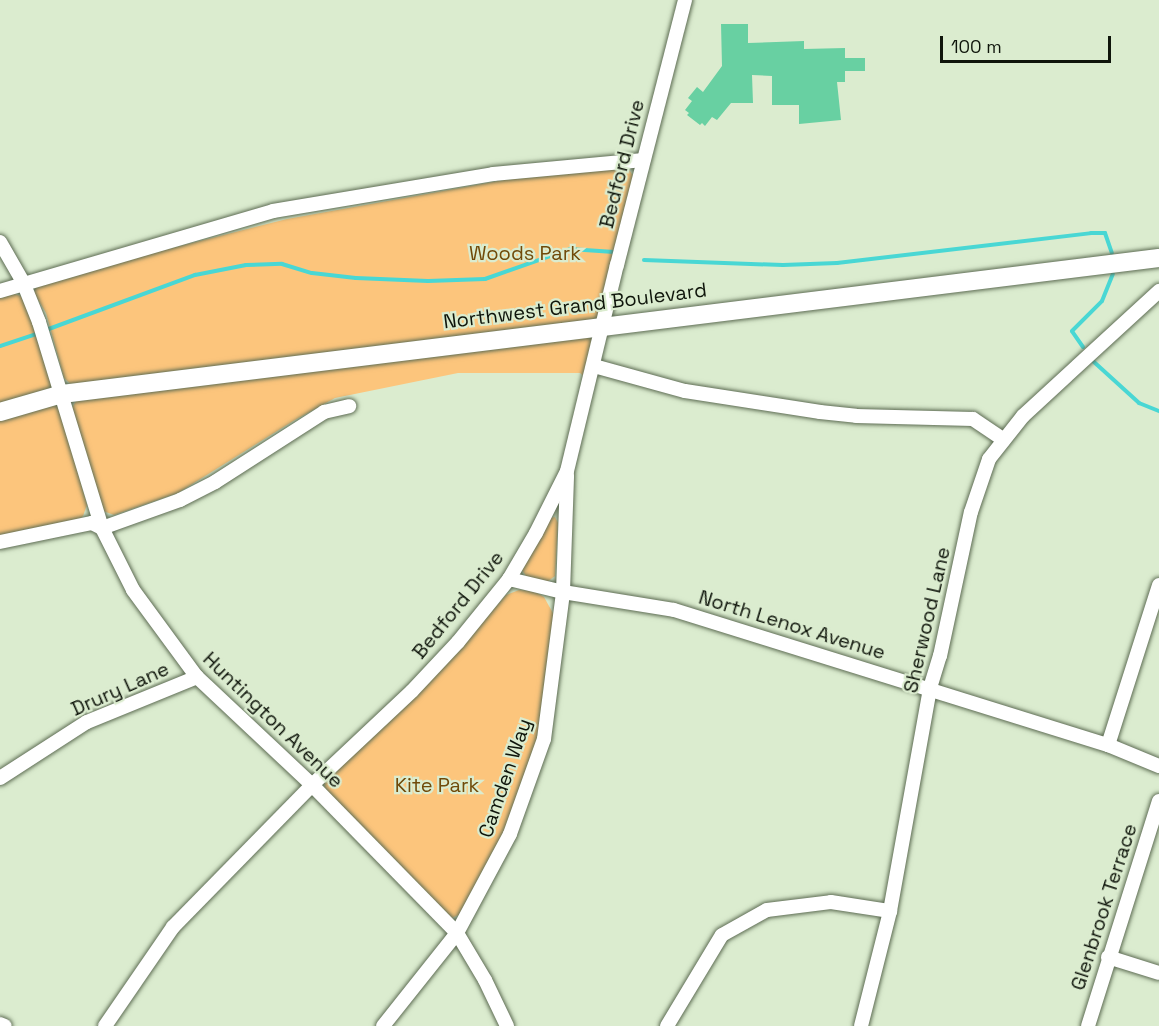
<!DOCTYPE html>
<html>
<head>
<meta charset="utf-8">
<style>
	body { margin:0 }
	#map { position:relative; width:1159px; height:1026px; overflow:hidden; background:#dbeccf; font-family:"Space Grotesk",sans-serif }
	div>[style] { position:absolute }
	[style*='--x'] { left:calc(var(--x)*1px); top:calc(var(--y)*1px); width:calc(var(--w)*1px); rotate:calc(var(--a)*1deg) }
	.green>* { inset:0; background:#fcc57c }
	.stream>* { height:4px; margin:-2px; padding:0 2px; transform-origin:2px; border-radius:2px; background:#49d7d4 }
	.building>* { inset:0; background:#68d0a2 }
	.roads { filter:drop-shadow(0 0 2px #5d6c53) drop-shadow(0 0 2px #5d6c53) }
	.street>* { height:14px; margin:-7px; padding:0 7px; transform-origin:7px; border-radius:7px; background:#fff }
	.secondary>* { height:18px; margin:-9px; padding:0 9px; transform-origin:9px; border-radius:9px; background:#fff }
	span { translate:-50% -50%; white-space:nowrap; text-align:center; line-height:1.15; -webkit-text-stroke:4.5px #dbeccf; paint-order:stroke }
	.street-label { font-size:20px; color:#0f150b }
	.park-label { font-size:20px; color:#704a09 }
	.scale { position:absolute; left:940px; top:36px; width:171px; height:27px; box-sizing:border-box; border:3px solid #0f150b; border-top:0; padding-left:8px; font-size:18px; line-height:21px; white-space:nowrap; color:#0f150b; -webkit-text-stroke:4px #dbeccf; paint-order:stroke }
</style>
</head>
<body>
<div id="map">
	<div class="green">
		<i style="clip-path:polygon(628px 168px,634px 177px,598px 318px,592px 320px,74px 387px,64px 378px,46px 313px,34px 293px,36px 287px,93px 268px,287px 219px,504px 180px)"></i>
		<i style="clip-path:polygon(14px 294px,21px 296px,24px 300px,40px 340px,52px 388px,0 404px,0 298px)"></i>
		<i style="clip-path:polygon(589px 334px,594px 340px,585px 377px,580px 373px,458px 373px,335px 398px,295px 420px,178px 493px,114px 515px,103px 511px,72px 408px,76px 401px)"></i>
		<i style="clip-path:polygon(56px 405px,60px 408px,87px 505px,83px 516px,78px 520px,0 537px,0 420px)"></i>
		<i style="clip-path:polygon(555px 517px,558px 523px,555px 576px,547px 582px,528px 579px,522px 570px,550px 518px)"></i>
		<i style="clip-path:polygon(519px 590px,534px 591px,544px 597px,554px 615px,545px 708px,527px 781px,512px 819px,461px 914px,452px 918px,326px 792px,324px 783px,464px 644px,506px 595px)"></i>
	</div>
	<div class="stream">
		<i style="--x:644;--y:260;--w:139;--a:2.1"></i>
		<i style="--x:783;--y:265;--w:54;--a:-2.1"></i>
		<i style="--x:837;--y:263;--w:256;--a:-6.7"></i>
		<i style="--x:1091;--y:233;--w:14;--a:0"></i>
		<i style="--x:1105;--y:233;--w:21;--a:71"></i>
		<i style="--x:46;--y:330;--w:159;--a:-20.3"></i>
		<i style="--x:195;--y:275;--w:52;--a:-11.1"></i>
		<i style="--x:246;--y:265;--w:36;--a:-2"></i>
		<i style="--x:282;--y:264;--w:31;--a:17"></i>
		<i style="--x:312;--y:273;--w:44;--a:6.5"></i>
		<i style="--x:356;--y:278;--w:72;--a:2.4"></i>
		<i style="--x:428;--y:281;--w:57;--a:-2"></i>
		<i style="--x:485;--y:279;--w:90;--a:-19.4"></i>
		<i style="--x:570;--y:249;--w:44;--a:3.9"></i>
		<i style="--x:0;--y:346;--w:41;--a:-18.4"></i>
		<i style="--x:1083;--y:347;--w:19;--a:-125"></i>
		<i style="--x:1072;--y:331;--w:42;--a:-45"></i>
		<i style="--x:1102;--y:301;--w:29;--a:-68"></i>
		<i style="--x:1094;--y:362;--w:61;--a:42.3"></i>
		<i style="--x:1139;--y:403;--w:22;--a:22"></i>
	</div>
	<div class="building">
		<i style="clip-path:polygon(721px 24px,748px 24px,748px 43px,804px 41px,804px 49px,845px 48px,845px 58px,865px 58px,865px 71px,845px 71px,845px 82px,837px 82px,841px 120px,799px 124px,799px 105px,772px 105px,772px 76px,752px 75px,753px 103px,731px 103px,717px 120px,712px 117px,705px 126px,702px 123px,700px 125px,687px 115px,689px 113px,685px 110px,692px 101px,688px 98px,697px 87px,703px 92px,722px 66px)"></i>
	</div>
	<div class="roads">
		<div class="street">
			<i style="--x:0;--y:242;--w:46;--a:60.1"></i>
			<i style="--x:23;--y:282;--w:43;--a:68.2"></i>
			<i style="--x:39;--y:322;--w:215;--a:73"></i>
			<i style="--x:102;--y:528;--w:69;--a:63.4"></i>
			<i style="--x:133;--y:590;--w:108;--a:53.7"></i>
			<i style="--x:197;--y:677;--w:158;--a:43.2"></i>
			<i style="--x:312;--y:785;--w:207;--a:45.6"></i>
			<i style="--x:457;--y:933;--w:55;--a:59.2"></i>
			<i style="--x:485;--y:980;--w:51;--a:64.4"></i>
			<i style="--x:0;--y:291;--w:284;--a:-16.3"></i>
			<i style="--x:273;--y:211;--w:223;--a:-9.5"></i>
			<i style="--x:493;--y:174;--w:151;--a:-5.3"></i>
			<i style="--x:594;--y:366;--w:94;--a:15.4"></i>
			<i style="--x:685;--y:391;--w:137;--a:8.8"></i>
			<i style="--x:820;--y:412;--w:36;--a:6"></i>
			<i style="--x:856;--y:416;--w:117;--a:1.5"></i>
			<i style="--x:973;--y:419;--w:37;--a:34"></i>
			<i style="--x:0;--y:542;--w:94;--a:-11.7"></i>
			<i style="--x:92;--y:523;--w:11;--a:27"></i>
			<i style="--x:102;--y:528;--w:83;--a:-19.7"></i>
			<i style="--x:180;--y:500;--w:39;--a:-27"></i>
			<i style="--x:215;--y:482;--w:130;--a:-32.7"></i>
			<i style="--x:324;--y:412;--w:26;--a:-13"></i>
			<i style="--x:509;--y:579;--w:56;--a:13.5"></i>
			<i style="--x:563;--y:592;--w:112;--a:9.2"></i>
			<i style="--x:674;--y:610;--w:455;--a:17.3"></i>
			<i style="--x:1108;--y:745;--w:55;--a:22.4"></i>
			<i style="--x:1108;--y:745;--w:168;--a:-72.3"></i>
			<i style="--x:0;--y:778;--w:103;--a:-32.8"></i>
			<i style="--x:87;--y:722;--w:119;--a:-22.2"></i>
			<i style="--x:1108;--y:957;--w:53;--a:17.4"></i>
			<i style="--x:0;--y:1024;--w:5;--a:22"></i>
			<i style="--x:105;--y:1026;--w:120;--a:-55.5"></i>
			<i style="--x:173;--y:927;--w:199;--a:-45.6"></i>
			<i style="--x:312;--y:785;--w:137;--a:-43.2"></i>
			<i style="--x:412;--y:691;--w:67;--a:-46.8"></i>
			<i style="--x:458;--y:642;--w:81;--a:-51"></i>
			<i style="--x:509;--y:579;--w:53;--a:-59.6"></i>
			<i style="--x:536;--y:533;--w:69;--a:-63.4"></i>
			<i style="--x:567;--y:471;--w:212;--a:-76.4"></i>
			<i style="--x:617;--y:265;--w:274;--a:-75.6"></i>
			<i style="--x:383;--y:1026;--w:119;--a:-51.5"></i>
			<i style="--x:457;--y:933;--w:112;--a:-61.8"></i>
			<i style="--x:510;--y:834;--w:101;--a:-70.3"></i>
			<i style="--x:544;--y:739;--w:148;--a:-82.6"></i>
			<i style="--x:563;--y:592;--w:116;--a:-88"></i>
			<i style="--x:667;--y:1026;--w:106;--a:-58.9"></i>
			<i style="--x:722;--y:935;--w:51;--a:-29.1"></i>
			<i style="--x:767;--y:910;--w:64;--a:-7.1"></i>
			<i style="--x:831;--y:902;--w:60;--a:8.7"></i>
			<i style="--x:861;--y:1026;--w:119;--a:-75.8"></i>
			<i style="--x:890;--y:911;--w:227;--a:-79.8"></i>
			<i style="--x:930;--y:688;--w:34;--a:-73"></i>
			<i style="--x:940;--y:656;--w:147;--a:-77.9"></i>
			<i style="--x:971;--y:512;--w:56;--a:-71.2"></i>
			<i style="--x:989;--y:459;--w:55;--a:-51.7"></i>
			<i style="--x:1023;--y:416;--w:185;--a:-42.6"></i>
			<i style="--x:1088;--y:1026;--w:236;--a:-72.5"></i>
		</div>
		<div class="secondary">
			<i style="--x:0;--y:412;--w:65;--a:-16.2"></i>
			<i style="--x:62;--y:394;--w:1105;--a:-7.07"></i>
		</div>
	</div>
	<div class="street-label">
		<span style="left:622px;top:164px;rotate:-76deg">Bedford Drive</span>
		<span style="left:575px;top:306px;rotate:-7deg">Northwest Grand Boulevard</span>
		<span style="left:458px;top:605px;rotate:-51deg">Bedford Drive</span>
		<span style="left:927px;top:620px;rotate:-77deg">Sherwood Lane</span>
		<span style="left:792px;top:625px;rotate:17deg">North Lenox Avenue</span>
		<span style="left:120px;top:689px;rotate:-24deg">Drury Lane</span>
		<span style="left:273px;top:720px;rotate:44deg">Huntington Avenue</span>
		<span style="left:505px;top:778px;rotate:-71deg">Camden Way</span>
		<span style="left:1104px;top:907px;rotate:-72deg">Glenbrook Terrace</span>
	</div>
	<div class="park-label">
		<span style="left:525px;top:253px">Woods Park</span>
		<span style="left:437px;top:785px">Kite Park</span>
	</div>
	<div class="scale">100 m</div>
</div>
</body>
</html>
